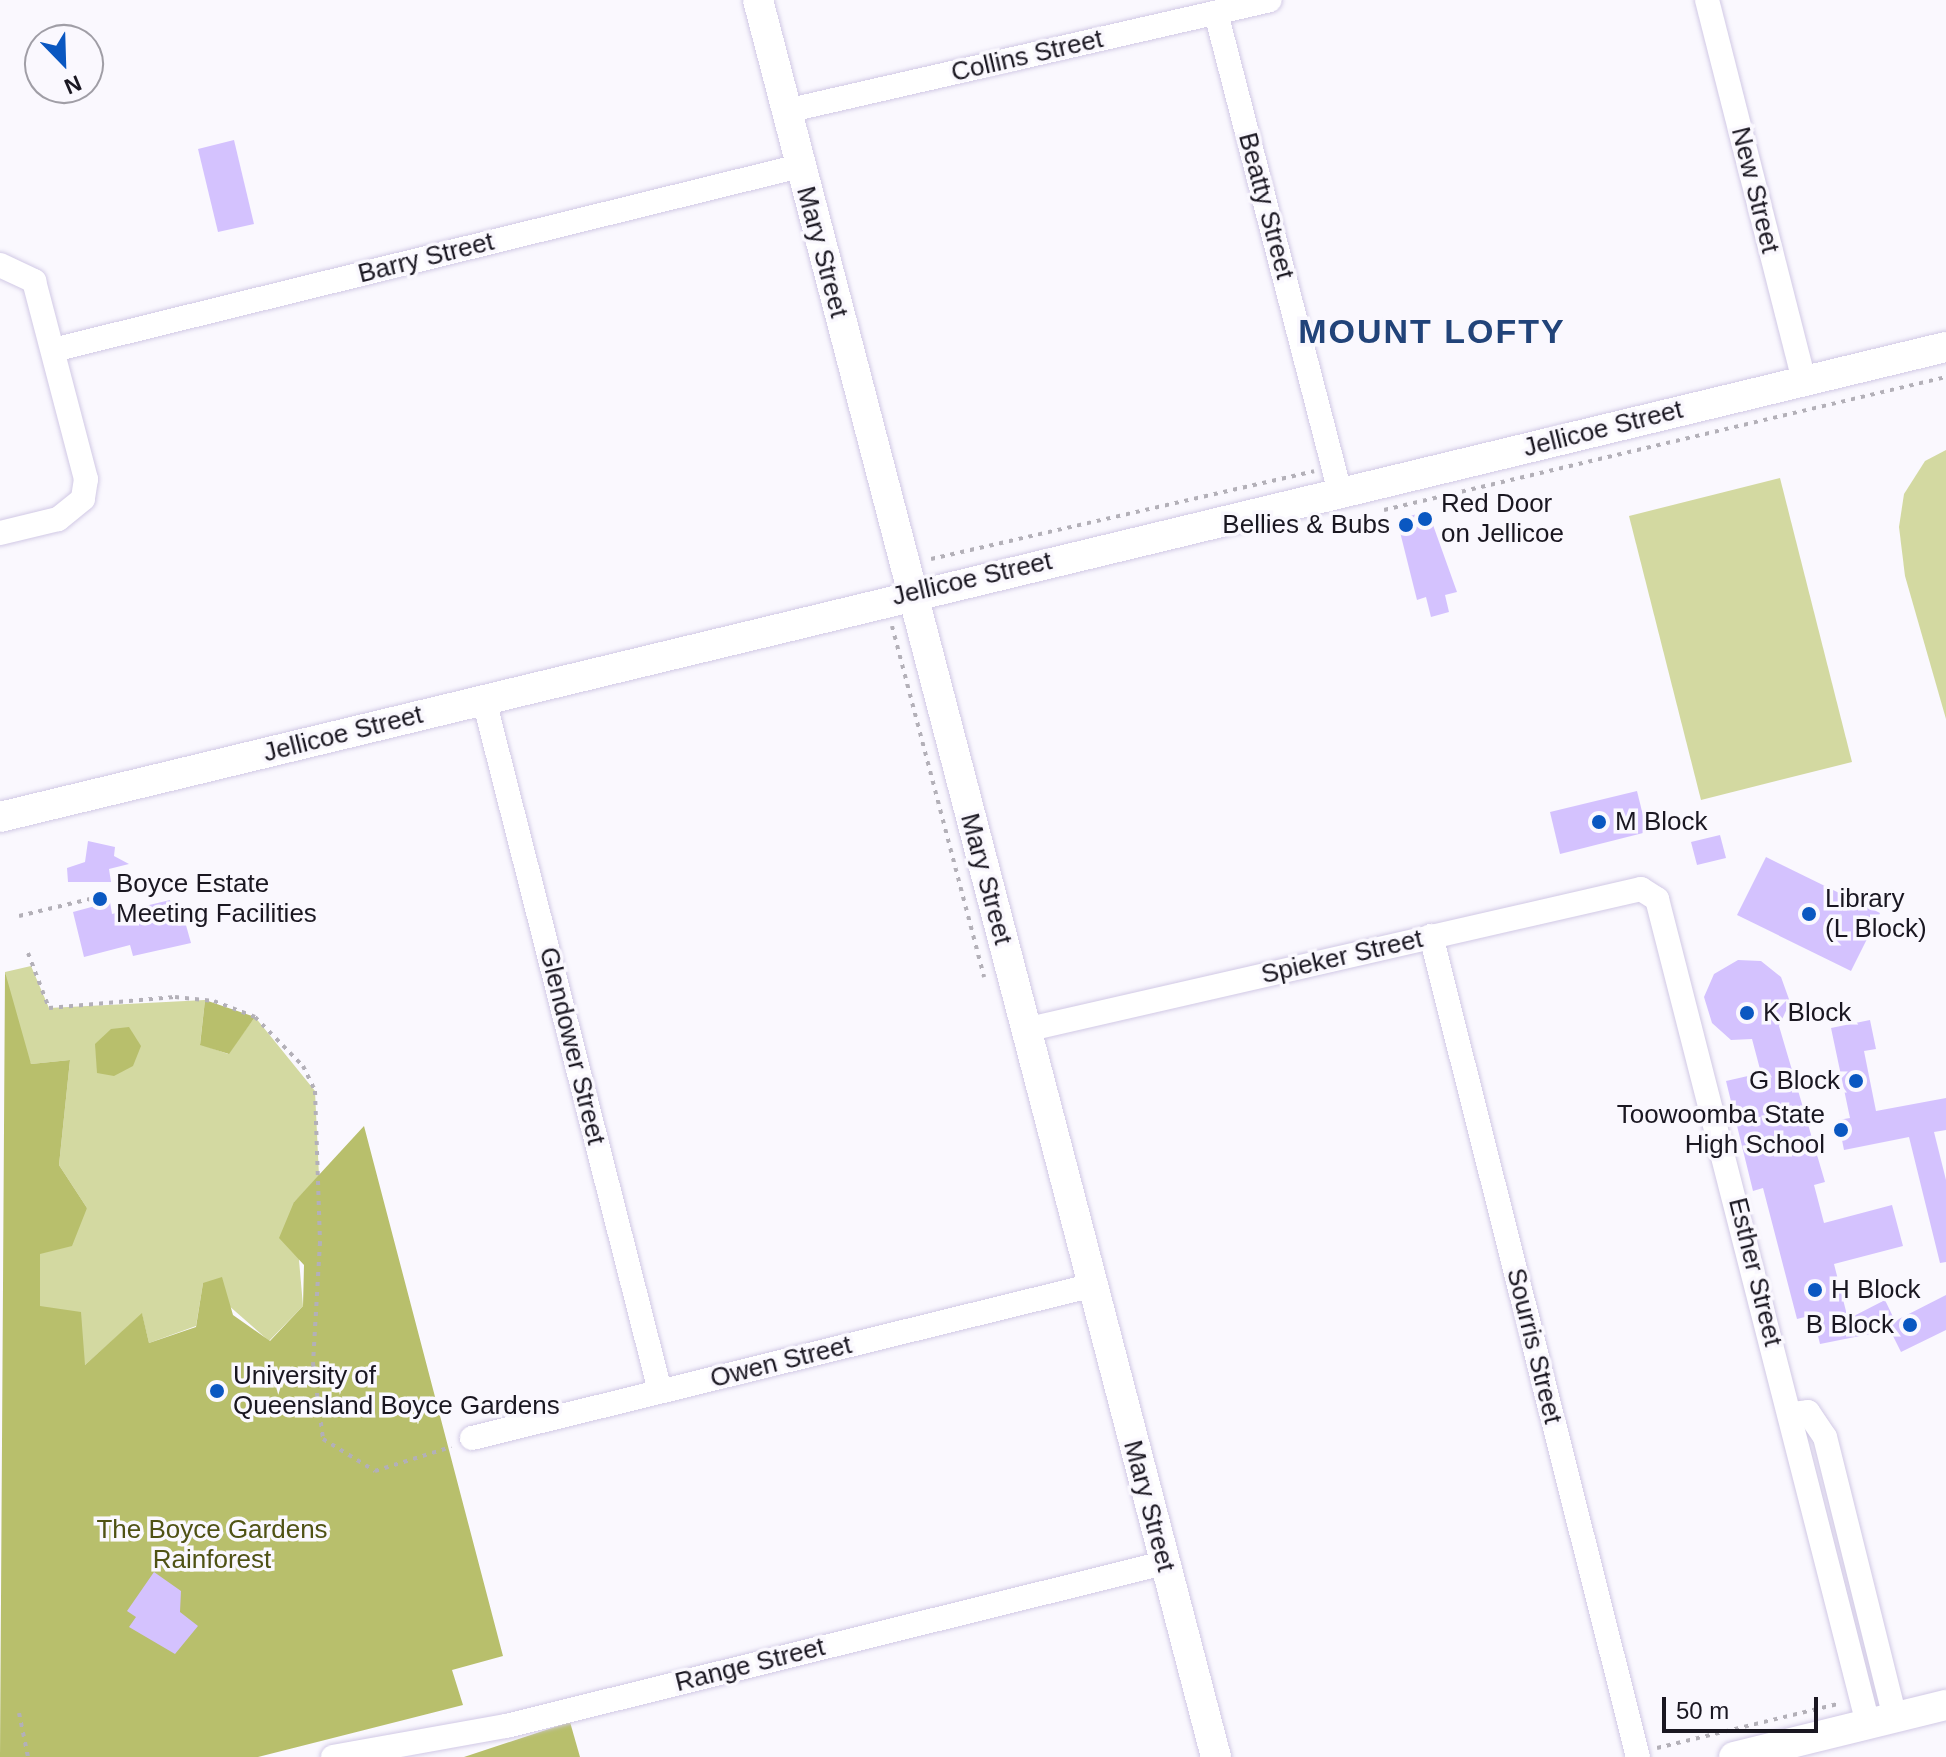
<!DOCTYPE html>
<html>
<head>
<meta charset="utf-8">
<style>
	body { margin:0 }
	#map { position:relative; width:1946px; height:1757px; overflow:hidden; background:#faf8fe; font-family:Helvetica,sans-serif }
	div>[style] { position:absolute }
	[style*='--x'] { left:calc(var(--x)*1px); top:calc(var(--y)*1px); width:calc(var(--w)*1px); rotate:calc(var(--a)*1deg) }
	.green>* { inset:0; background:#d3d9a1 }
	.forest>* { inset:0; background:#b8bf6c }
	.building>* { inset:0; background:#d4c2fe }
	.path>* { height:4px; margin-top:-2px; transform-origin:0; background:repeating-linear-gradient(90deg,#b3b0b8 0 4px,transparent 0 10px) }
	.roads { filter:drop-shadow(0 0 2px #d1c9e5) drop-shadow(0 0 2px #d1c9e5) }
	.minor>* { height:24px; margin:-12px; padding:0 12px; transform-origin:12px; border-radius:12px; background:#fff }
	.tertiary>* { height:30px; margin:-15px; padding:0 15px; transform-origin:15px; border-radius:15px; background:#fff }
	.dots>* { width:22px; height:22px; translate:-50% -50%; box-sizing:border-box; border:4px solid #faf8fe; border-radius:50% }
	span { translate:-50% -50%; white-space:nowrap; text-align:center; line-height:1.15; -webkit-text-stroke:7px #faf8fe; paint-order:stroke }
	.street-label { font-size:26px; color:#1a1721 }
	.poi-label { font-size:26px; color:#1a1721 }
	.left { translate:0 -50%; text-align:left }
	.right { translate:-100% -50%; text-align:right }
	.park-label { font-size:26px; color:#4f5214 }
	.district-label { font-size:34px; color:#214379; font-weight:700; letter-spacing:2px }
	.north { position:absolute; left:24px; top:24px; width:80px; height:80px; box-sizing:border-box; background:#faf8fe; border:2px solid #a09ea6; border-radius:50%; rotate:157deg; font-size:22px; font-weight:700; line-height:32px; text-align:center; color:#1a1721 }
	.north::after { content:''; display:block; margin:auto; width:28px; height:36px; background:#0a57c1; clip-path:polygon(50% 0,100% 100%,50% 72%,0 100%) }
	.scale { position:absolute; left:1662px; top:1697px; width:156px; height:36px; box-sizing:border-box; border:4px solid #1a1721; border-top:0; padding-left:10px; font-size:24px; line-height:28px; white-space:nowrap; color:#1a1721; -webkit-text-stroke:6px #faf8fe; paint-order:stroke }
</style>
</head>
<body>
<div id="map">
	<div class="green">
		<i style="clip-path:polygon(1946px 450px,1946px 719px,1905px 576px,1899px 527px,1904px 494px,1925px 461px)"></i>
		<i style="clip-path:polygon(1780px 478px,1852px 762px,1701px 800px,1629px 516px)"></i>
		<i style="clip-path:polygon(31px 966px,49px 1008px,205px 1000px,200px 1044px,228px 1054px,255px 1017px,315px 1091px,319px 1176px,294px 1202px,303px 1306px,269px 1341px,203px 1283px,196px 1326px,149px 1343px,142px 1314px,85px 1365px,40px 1307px,40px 1253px,87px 1208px,59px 1165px,70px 1060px,31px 1064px,15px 1027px,5px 972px)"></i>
	</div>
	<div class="forest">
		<i style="clip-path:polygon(5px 972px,31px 1064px,70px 1060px,59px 1165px,87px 1208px,72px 1246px,40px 1254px,40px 1306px,81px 1312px,85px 1365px,142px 1313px,149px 1343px,196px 1327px,203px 1283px,222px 1277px,233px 1315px,270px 1341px,303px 1306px,304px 1265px,279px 1238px,294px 1202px,364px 1126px,503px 1656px,452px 1670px,463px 1705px,258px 1757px,0 1757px)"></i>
		<i style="clip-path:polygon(205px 1000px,255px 1017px,229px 1054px,200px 1045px)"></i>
		<i style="clip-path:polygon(129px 1027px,141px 1046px,133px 1066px,114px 1076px,97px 1073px,95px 1044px,111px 1029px)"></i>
		<i style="clip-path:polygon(570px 1722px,580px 1757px,464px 1757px)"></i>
	</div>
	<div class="building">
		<i style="clip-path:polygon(234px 140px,254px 224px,218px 232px,198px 149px)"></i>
		<i style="clip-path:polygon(1428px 511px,1457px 592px,1445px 595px,1449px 612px,1431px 617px,1426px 597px,1417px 600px,1399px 528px,1399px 519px)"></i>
		<i style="clip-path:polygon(1637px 791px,1647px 832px,1560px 854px,1550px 812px)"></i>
		<i style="clip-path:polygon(1720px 835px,1726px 858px,1697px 865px,1691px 842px)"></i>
		<i style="clip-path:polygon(88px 841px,115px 847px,114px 856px,129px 864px,109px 869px,111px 882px,68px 882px,67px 868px,85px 862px)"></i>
		<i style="clip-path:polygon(1766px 857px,1880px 913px,1851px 971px,1737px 915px)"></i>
		<i style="clip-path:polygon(170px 900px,174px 912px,182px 911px,191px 943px,133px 956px,130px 945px,84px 957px,73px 912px,110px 902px,112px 914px)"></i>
		<i style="clip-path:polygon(1738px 960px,1761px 961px,1781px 977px,1790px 1002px,1779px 1026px,1825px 1182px,1814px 1185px,1824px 1223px,1892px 1205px,1903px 1246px,1834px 1264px,1848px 1319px,1885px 1300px,1895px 1321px,1946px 1295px,1946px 1330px,1901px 1352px,1890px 1330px,1820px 1344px,1813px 1315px,1797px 1319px,1763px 1188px,1753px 1191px,1726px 1081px,1761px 1073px,1752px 1039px,1731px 1040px,1712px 1023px,1704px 997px,1714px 974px)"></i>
		<i style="clip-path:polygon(1870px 1020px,1876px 1049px,1864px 1051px,1876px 1111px,1946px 1098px,1946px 1130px,1934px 1132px,1946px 1180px,1946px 1262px,1940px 1263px,1909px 1137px,1844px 1150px,1838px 1120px,1850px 1118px,1831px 1028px)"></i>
		<i style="clip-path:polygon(154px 1572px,181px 1591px,180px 1612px,198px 1626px,175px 1654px,129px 1627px,136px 1617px,127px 1611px)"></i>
	</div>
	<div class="path">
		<i style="--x:1384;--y:510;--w:578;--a:-13.31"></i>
		<i style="--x:931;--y:559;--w:393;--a:-12.9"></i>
		<i style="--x:892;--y:626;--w:363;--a:75.3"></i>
		<i style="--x:19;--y:916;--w:73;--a:-13.5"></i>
		<i style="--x:28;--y:953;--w:59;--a:69.1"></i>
		<i style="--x:49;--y:1008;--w:126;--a:-5"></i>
		<i style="--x:175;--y:997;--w:39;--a:6"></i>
		<i style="--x:214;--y:1001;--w:44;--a:21.3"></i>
		<i style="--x:255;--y:1017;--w:69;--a:45.6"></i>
		<i style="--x:303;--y:1066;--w:28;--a:64"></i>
		<i style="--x:315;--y:1091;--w:151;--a:88.1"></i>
		<i style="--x:320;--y:1242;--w:121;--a:93.3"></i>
		<i style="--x:313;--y:1363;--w:77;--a:82.5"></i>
		<i style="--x:323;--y:1439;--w:61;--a:31.6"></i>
		<i style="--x:375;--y:1471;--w:80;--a:-17.5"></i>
		<i style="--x:19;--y:1713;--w:45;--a:78.4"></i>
		<i style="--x:1657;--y:1748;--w:186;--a:-13.7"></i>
	</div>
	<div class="roads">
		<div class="minor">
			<i style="--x:1707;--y:0;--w:392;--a:75.7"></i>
			<i style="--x:1216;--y:13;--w:495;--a:75.5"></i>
			<i style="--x:786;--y:111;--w:496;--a:-12.9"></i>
			<i style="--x:0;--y:265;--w:38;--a:25"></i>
			<i style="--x:34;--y:281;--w:205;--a:75.3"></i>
			<i style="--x:86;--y:479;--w:20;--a:99"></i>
			<i style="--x:83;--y:499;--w:32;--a:141"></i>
			<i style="--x:58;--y:519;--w:60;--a:166.4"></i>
			<i style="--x:53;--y:350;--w:769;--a:-13.84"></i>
			<i style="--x:484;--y:700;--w:713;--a:75.71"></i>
			<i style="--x:1431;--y:936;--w:847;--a:75.85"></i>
			<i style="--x:1025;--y:1030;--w:632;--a:-12.89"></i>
			<i style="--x:1641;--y:889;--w:19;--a:32"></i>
			<i style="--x:1657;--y:899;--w:852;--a:75.65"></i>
			<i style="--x:1792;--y:1414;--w:16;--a:-7"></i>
			<i style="--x:1808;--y:1412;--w:30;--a:56"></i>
			<i style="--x:1825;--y:1437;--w:290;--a:76"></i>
			<i style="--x:472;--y:1438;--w:636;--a:-13.82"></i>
			<i style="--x:333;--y:1757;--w:176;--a:-10.2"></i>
			<i style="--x:506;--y:1726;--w:678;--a:-13.91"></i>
		</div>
		<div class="tertiary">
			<i style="--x:758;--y:0;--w:1816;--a:75.39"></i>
			<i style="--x:0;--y:817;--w:2002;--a:-13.58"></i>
			<i style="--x:1734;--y:1757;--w:218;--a:-13.8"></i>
		</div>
	</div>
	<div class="dots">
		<i style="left:1425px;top:519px;background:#0a57c1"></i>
		<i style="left:1406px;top:525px;background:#0a57c1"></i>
		<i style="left:1599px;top:822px;background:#0a57c1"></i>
		<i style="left:100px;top:899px;background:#0a57c1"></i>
		<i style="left:1809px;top:914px;background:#0a57c1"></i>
		<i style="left:1747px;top:1013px;background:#0a57c1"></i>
		<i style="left:1856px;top:1081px;background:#0a57c1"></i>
		<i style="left:1841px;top:1130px;background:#0a57c1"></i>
		<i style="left:1815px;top:1290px;background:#0a57c1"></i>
		<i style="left:1910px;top:1325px;background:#0a57c1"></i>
		<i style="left:217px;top:1391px;background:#0a57c1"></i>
	</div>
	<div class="street-label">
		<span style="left:1027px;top:56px;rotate:-13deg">Collins Street</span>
		<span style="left:1755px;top:190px;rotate:76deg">New Street</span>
		<span style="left:1266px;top:206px;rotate:75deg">Beatty Street</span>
		<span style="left:822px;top:252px;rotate:75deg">Mary Street</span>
		<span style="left:426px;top:258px;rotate:-14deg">Barry Street</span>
		<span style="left:1603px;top:429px;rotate:-14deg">Jellicoe Street</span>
		<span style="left:972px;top:579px;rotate:-13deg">Jellicoe Street</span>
		<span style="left:343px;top:734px;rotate:-14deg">Jellicoe Street</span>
		<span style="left:986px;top:879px;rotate:75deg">Mary Street</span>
		<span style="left:1342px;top:957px;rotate:-13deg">Spieker Street</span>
		<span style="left:572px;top:1046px;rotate:76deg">Glendower Street</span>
		<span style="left:1755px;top:1272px;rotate:76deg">Esther Street</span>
		<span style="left:1534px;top:1346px;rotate:76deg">Sourris Street</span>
		<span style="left:781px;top:1362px;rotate:-14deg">Owen Street</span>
		<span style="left:1149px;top:1506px;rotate:75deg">Mary Street</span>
		<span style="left:750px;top:1665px;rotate:-14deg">Range Street</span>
	</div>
	<div class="poi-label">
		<span class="left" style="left:1441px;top:519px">Red Door<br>on Jellicoe</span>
		<span class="right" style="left:1390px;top:525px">Bellies &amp; Bubs</span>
		<span class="left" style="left:1615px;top:822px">M Block</span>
		<span class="left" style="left:116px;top:899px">Boyce Estate<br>Meeting Facilities</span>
		<span class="left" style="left:1825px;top:914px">Library<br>(L Block)</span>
		<span class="left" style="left:1763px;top:1013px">K Block</span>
		<span class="right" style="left:1840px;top:1081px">G Block</span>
		<span class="right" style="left:1825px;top:1130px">Toowoomba State<br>High School</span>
		<span class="left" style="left:1831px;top:1290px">H Block</span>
		<span class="right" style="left:1894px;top:1325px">B Block</span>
		<span class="left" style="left:233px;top:1391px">University of<br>Queensland Boyce Gardens</span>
	</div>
	<div class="park-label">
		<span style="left:212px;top:1545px">The Boyce Gardens<br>Rainforest</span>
	</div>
	<div class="district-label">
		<span style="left:1432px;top:332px">MOUNT LOFTY</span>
	</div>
	<div class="north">N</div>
	<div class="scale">50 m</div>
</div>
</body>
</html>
